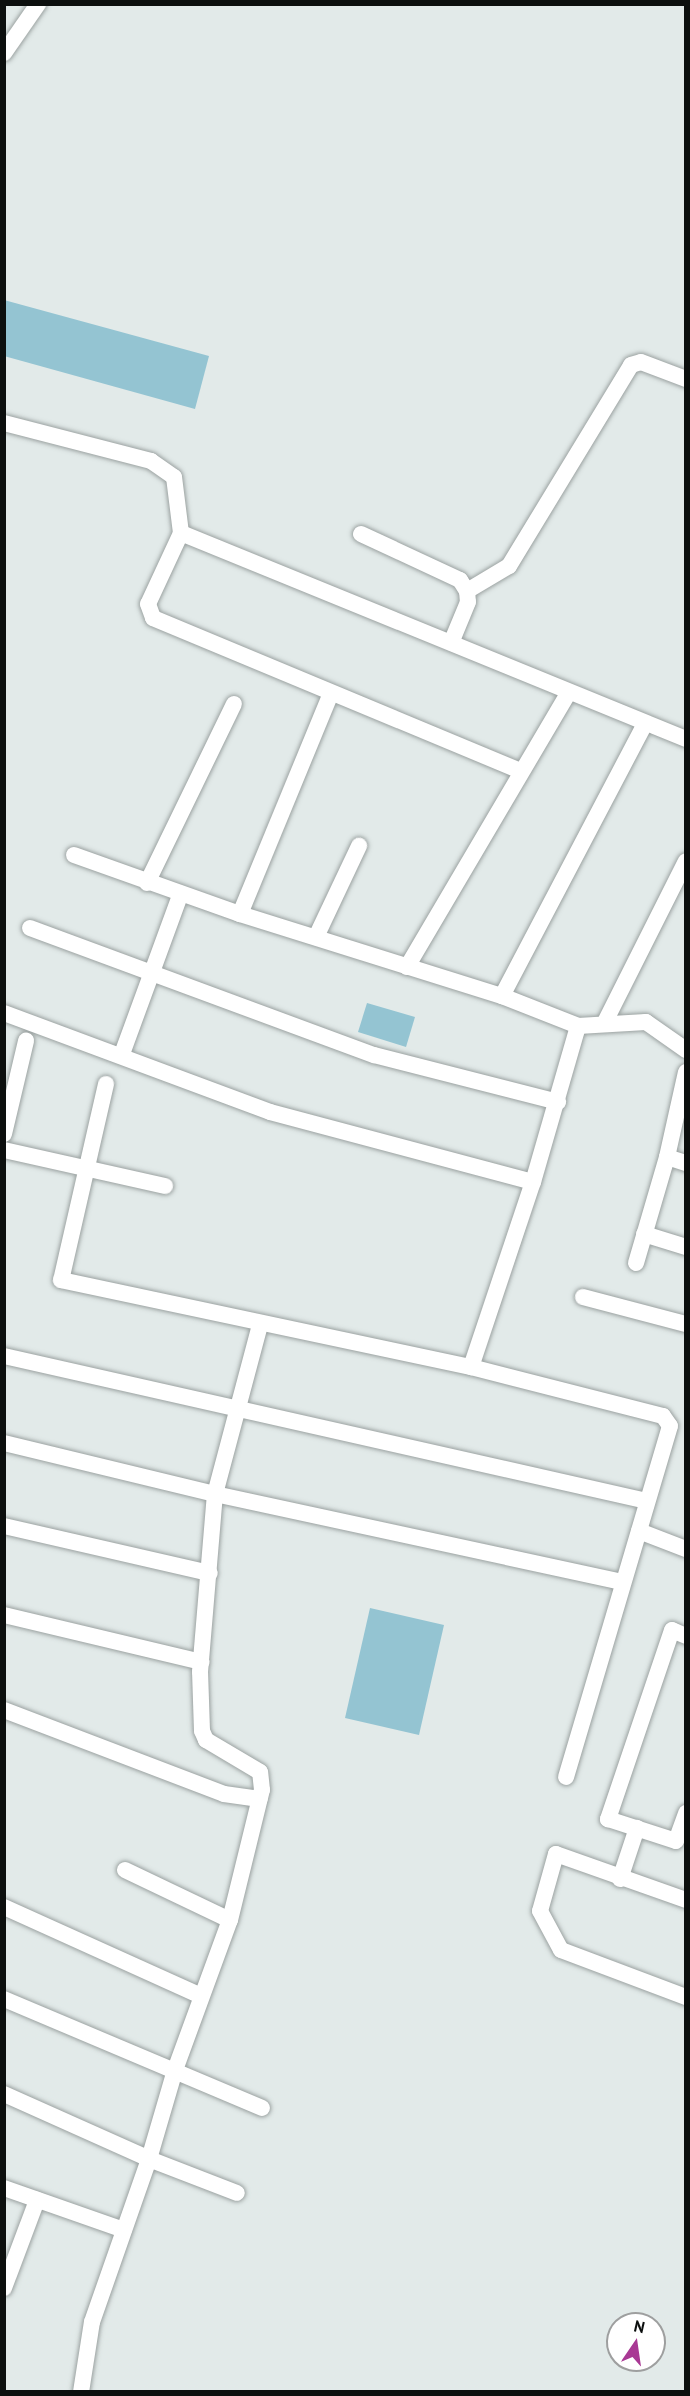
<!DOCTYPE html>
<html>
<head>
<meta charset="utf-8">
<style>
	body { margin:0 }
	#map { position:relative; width:690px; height:2396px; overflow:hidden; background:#e2eae9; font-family:"PT Sans",sans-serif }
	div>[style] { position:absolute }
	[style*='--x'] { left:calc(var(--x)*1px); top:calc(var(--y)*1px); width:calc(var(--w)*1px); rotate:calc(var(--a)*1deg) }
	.building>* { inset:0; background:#94c4d2 }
	.roads { filter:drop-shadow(0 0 2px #9ba2a1) drop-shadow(0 0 2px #9ba2a1) }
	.minor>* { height:16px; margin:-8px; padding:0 8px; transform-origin:8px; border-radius:8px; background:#fff }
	span { translate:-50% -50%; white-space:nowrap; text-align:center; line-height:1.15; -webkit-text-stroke:4.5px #fff; paint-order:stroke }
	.frame { position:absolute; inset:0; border:6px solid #0c0f0e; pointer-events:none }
	.north { position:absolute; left:606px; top:2312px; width:60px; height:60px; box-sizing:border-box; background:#fff; border:2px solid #9e9f9f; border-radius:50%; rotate:13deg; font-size:16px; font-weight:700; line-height:24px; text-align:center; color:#0c0f0e }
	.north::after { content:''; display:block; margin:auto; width:21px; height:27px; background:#a93894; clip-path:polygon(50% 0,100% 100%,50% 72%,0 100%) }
</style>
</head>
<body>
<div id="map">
	<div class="building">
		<i style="clip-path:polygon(4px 300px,209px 356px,195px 409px,4px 356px)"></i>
		<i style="clip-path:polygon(367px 1003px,415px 1017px,406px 1047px,358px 1032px)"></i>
		<i style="clip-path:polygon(370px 1608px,444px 1625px,419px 1735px,345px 1718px)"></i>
	</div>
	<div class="roads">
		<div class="minor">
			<i style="--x:4;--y:53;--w:60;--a:-55.2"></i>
			<i style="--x:4;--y:423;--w:152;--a:14.5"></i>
			<i style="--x:151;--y:461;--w:28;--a:35"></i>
			<i style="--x:174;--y:477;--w:56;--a:82.9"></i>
			<i style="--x:181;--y:533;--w:78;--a:114.9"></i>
			<i style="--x:148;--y:604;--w:15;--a:70"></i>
			<i style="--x:153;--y:618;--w:399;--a:22.6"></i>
			<i style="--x:181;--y:533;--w:545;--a:22.19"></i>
			<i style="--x:361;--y:534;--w:109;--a:24.9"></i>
			<i style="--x:460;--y:580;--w:13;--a:58"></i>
			<i style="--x:467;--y:591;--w:11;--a:85"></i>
			<i style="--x:468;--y:602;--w:44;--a:112.5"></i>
			<i style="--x:467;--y:591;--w:49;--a:-30.8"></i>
			<i style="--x:509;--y:566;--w:235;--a:-58.7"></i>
			<i style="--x:631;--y:365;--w:10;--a:-17"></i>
			<i style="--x:641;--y:362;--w:48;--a:20.7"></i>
			<i style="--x:74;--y:855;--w:176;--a:19.6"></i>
			<i style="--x:240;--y:914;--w:275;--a:17.4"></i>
			<i style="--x:502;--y:996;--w:82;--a:21.5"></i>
			<i style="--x:147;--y:883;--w:199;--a:-64.1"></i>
			<i style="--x:240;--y:914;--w:239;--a:-67.6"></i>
			<i style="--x:30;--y:928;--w:367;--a:20.3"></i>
			<i style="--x:374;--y:1055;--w:190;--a:14.3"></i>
			<i style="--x:316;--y:937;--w:101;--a:-64.7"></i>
			<i style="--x:407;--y:967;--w:319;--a:-59.5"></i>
			<i style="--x:502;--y:996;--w:307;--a:-62.3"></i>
			<i style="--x:4;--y:1013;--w:284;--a:20.4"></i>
			<i style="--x:270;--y:1112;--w:272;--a:14.9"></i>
			<i style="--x:604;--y:1024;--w:182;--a:-63.3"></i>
			<i style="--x:122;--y:1054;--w:171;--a:-69.9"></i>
			<i style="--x:106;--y:1084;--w:201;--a:102.9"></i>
			<i style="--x:61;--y:1280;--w:419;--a:12"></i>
			<i style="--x:471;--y:1367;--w:195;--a:-71.5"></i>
			<i style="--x:533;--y:1182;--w:162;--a:-73.9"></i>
			<i style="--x:578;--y:1026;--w:68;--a:-3.4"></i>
			<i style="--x:646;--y:1022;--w:49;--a:35"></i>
			<i style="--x:4;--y:1134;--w:96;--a:-76.7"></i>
			<i style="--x:4;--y:1150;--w:165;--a:12.6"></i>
			<i style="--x:667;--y:1157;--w:20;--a:18"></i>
			<i style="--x:644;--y:1234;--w:44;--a:17.2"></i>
			<i style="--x:636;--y:1263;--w:110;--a:-73.7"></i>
			<i style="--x:667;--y:1157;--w:87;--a:-77.4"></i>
			<i style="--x:583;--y:1297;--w:106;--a:14.7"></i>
			<i style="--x:4;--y:1356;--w:659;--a:12.71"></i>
			<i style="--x:471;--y:1367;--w:198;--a:14.3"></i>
			<i style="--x:663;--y:1416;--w:12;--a:55"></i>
			<i style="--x:670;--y:1426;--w:366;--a:106.5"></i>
			<i style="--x:4;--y:1443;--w:217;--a:13.6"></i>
			<i style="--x:215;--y:1494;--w:417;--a:12.2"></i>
			<i style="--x:4;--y:1526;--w:211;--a:12.9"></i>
			<i style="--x:639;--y:1531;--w:50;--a:21"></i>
			<i style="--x:4;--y:1615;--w:203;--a:13.4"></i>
			<i style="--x:686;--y:1636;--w:15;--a:-157"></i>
			<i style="--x:672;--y:1630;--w:200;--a:108.7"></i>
			<i style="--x:608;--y:1819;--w:71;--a:17.9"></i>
			<i style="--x:676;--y:1841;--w:30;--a:-70"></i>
			<i style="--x:4;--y:1710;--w:235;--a:20.9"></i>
			<i style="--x:224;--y:1794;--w:36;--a:8"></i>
			<i style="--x:125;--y:1870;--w:116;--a:25.5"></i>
			<i style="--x:620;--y:1879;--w:54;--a:-71.6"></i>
			<i style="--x:686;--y:1900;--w:138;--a:-160.5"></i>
			<i style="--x:556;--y:1854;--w:59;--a:105.7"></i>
			<i style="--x:540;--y:1911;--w:44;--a:61.7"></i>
			<i style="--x:561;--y:1950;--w:134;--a:20.6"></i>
			<i style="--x:4;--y:1907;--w:216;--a:24.3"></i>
			<i style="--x:4;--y:1999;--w:280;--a:22.9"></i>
			<i style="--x:4;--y:2094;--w:159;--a:24.1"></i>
			<i style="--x:149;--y:2159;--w:94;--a:21.1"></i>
			<i style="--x:4;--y:2188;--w:127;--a:19.3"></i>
			<i style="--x:4;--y:2288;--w:94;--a:-69.4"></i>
			<i style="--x:81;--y:2392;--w:71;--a:-81.1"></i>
			<i style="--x:92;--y:2322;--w:173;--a:-70.7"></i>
			<i style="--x:149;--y:2159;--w:93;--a:-73.7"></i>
			<i style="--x:175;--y:2070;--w:160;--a:-69.9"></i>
			<i style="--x:230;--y:1920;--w:134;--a:-76.2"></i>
			<i style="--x:262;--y:1790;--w:18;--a:-96"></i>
			<i style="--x:260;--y:1772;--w:63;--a:-149.3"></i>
			<i style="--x:206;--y:1740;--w:10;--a:-114"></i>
			<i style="--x:202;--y:1731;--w:59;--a:-91.9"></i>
			<i style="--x:200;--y:1672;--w:179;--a:-85.2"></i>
			<i style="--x:215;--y:1494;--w:175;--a:-75.1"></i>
		</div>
	</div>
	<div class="frame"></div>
	<div class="north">N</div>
</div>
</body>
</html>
